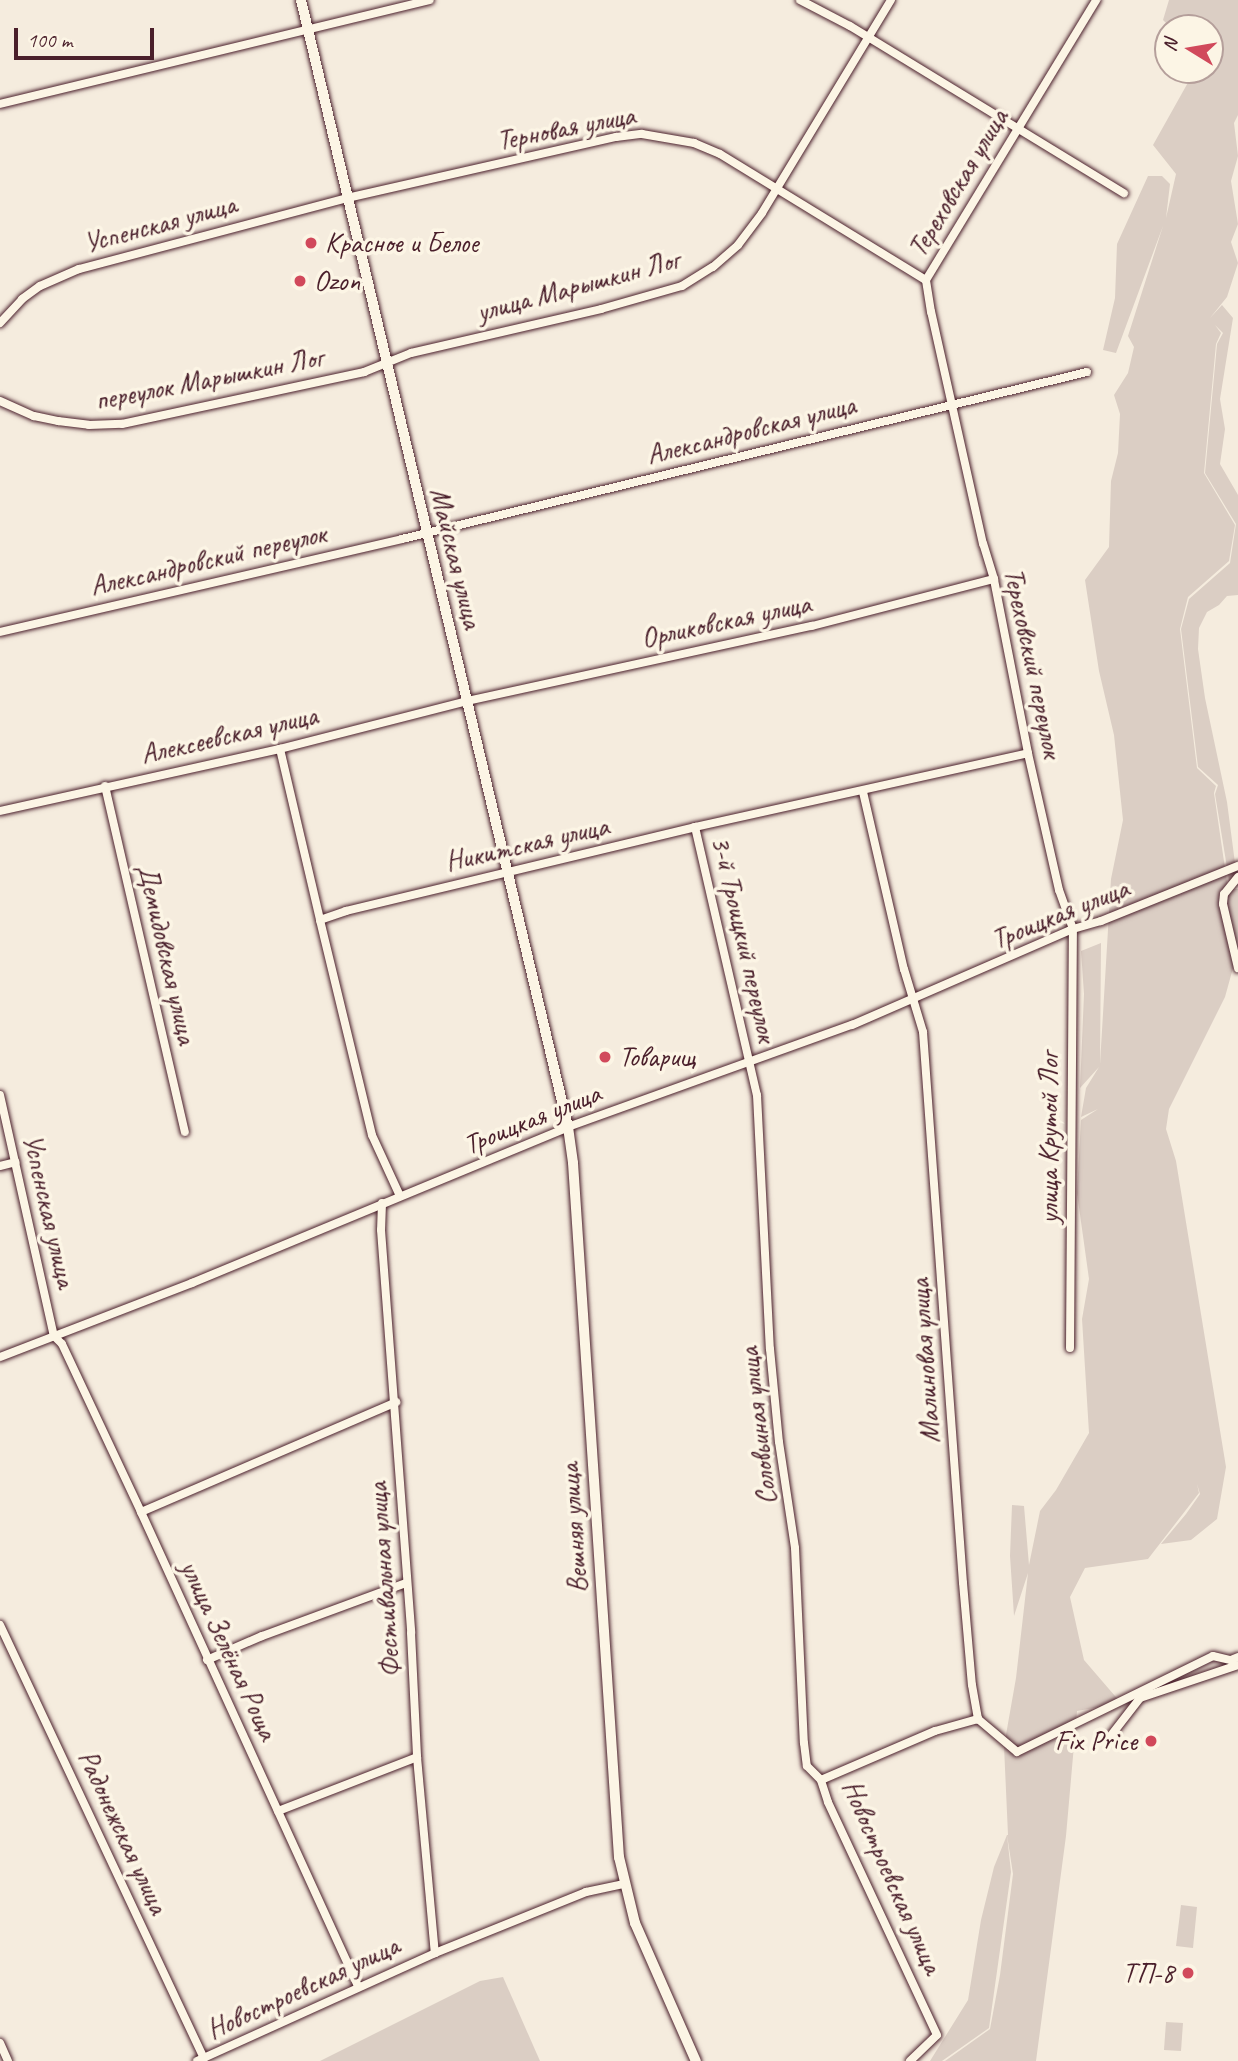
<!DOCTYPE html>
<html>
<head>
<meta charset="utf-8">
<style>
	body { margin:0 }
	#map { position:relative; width:1238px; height:2061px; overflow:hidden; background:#f5ecde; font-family:Caveat,sans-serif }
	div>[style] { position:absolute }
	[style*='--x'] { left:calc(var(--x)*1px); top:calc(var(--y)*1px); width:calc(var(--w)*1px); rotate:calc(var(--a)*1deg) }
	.green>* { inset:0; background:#dbcec4 }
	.roads { filter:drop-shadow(0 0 2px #4a1f2b) drop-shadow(0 0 2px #4a1f2b) }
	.street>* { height:8px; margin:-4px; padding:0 4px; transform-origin:4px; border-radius:4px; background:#fcf5e5 }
	.secondary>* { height:10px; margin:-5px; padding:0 5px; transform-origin:5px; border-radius:5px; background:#fcf5e5 }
	.dots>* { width:19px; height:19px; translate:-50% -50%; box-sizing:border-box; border:4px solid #fcf5e5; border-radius:50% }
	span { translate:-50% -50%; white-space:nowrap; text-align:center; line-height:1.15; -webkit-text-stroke:7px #fcf5e5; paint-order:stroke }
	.street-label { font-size:28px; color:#4a1f2b }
	.poi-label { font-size:28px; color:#4a1f2b }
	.left { translate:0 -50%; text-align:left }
	.right { translate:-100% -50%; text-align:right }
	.north { position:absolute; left:1154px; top:14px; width:70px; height:70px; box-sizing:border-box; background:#fcf5e5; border:2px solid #b59f9b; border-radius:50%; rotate:281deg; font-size:19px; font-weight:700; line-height:28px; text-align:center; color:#4a1f2b }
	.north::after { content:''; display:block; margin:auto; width:24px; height:32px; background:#d1495b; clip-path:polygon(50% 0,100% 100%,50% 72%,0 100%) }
	.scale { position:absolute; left:14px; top:28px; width:140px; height:32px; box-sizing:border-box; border:4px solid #4a1f2b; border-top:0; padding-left:9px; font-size:21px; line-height:24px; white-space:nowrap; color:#4a1f2b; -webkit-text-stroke:5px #fcf5e5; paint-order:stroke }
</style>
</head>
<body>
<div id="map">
	<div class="green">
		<i style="clip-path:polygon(1169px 0,1238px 0,1238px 115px,1234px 123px,1238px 156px,1231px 181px,1238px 224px,1231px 242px,1238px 263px,1227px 297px,1210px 318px,1222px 305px,1233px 318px,1220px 399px,1225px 429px,1220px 464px,1238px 495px,1238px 595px,1227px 596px,1219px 605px,1207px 612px,1199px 628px,1198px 649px,1205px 698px,1227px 802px,1238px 886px,1230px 886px,1215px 794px,1218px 785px,1198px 767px,1181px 629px,1189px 599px,1230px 563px,1236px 524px,1205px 473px,1217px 344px,1223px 333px,1215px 325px,1221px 333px,1216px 344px,1204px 473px,1235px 525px,1229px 561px,1188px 597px,1180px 629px,1197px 768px,1216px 786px,1214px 793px,1228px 889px,1238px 889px,1238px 950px,1225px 997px,1169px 1109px,1166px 1129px,1176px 1161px,1226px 1467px,1217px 1519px,1191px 1540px,1161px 1544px,1186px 1514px,1200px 1494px,1197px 1484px,1199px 1493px,1148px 1559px,1085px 1568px,1070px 1597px,1084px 1660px,1121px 1703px,1077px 1711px,1066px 1836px,1036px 2061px,945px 2061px,990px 2029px,1000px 1975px,1013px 1874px,1007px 1835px,1011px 1872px,989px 2028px,942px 2061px,930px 2061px,968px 2000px,981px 1920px,994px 1867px,1007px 1835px,1008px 1835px,1004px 1746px,1016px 1678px,1028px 1573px,1014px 1616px,1010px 1556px,1012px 1505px,1024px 1506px,1029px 1565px,1040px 1511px,1056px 1490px,1089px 1433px,1082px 1319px,1089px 1279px,1077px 1193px,1081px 1120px,1098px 1109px,1081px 1117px,1086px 1088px,1099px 1067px,1080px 1088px,1084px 994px,1081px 951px,1101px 943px,1100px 1064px,1111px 879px,1123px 820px,1114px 735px,1099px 671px,1085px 580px,1109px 547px,1111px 481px,1118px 453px,1120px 414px,1114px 395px,1128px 373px,1134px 347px,1128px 336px,1163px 226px,1116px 353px,1103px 350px,1115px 298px,1117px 244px,1148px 176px,1162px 176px,1170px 184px,1166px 218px,1176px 174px,1153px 145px,1195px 70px,1210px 70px,1210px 28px,1171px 28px,1163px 20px)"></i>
		<i style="clip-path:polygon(1181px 1905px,1197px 1907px,1193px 1948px,1176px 1946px)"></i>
		<i style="clip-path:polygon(503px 1977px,540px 2061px,320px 2061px,480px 1981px)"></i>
		<i style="clip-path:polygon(1166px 2022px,1183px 2023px,1181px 2051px,1164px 2050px)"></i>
	</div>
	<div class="roads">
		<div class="street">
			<i style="--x:800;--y:0;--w:56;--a:27.5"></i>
			<i style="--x:850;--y:26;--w:321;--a:31.4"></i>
			<i style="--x:0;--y:104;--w:442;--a:-13.6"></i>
			<i style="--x:0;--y:323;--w:33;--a:-47"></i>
			<i style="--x:22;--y:299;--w:22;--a:-36"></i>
			<i style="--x:40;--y:286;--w:43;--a:-23.6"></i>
			<i style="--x:79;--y:269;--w:277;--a:-14.8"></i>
			<i style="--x:347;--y:198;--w:276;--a:-12.8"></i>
			<i style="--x:616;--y:137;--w:26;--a:-7"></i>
			<i style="--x:642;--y:134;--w:53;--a:9.8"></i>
			<i style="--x:694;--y:143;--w:28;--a:23"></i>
			<i style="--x:720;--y:154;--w:241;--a:31.5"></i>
			<i style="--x:0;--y:401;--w:37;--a:24"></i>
			<i style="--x:34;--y:416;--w:25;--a:12"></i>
			<i style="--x:58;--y:421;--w:31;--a:7"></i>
			<i style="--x:89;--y:425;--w:33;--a:-2"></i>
			<i style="--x:122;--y:424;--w:248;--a:-12.1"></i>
			<i style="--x:364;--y:372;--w:51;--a:-22"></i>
			<i style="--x:411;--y:353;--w:195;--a:-13"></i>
			<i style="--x:601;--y:309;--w:84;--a:-15.9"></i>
			<i style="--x:682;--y:286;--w:36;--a:-32"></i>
			<i style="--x:713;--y:267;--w:33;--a:-41"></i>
			<i style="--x:738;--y:245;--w:40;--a:-53"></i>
			<i style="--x:762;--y:213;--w:249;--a:-58.8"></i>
			<i style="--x:0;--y:632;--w:413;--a:-13"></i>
			<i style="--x:402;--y:539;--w:705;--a:-13.7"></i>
			<i style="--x:280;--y:749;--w:176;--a:76.8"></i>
			<i style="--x:105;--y:786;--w:355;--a:77"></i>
			<i style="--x:863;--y:792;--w:182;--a:77"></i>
			<i style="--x:904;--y:969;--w:66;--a:73.2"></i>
			<i style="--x:923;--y:1032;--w:552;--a:85.85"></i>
			<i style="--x:963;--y:1583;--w:102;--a:85"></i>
			<i style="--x:972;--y:1685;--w:35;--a:80"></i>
			<i style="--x:0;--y:811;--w:287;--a:-12.5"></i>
			<i style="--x:280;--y:749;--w:193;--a:-14.4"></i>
			<i style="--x:467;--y:701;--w:353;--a:-12.3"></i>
			<i style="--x:812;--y:626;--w:188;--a:-14.5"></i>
			<i style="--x:695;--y:827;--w:275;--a:77"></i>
			<i style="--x:757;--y:1095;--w:254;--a:87.1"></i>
			<i style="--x:770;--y:1349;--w:93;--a:84.5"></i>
			<i style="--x:779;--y:1442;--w:107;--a:81.4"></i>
			<i style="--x:795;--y:1548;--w:195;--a:87.4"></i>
			<i style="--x:804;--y:1743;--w:23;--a:83"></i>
			<i style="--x:807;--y:1766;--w:20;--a:45"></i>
			<i style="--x:1238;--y:877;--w:22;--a:129"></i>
			<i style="--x:1224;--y:894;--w:10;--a:96"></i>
			<i style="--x:1223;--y:904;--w:66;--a:76.8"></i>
			<i style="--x:0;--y:1095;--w:247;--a:77.4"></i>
			<i style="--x:54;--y:1336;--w:11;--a:45"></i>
			<i style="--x:62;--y:1344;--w:186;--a:64.8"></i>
			<i style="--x:141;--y:1512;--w:521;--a:65.4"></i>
			<i style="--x:0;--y:1166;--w:16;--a:-14"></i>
			<i style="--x:400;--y:1196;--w:67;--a:-114.7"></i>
			<i style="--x:372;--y:1135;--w:221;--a:-103.6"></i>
			<i style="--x:320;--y:920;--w:28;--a:-19"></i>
			<i style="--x:346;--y:911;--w:359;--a:-13.5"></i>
			<i style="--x:695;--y:827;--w:341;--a:-12.5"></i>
			<i style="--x:382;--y:1203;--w:27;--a:92"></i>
			<i style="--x:381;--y:1230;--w:404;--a:85.7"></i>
			<i style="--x:411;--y:1633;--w:124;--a:87.2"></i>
			<i style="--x:417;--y:1757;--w:197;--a:84.8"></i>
			<i style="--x:1070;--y:1348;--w:419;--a:-89.6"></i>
			<i style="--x:1073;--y:929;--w:41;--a:-109.7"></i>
			<i style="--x:1059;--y:890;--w:140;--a:-102.8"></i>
			<i style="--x:1028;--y:753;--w:177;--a:-101.1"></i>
			<i style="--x:994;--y:579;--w:37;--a:-107"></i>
			<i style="--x:983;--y:544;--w:238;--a:-102.6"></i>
			<i style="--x:931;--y:312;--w:32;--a:-99"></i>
			<i style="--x:926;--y:280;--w:328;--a:-58.7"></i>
			<i style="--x:0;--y:1357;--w:206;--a:-21.1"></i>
			<i style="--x:192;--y:1283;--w:407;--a:-22.5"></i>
			<i style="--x:568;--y:1127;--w:302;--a:-19.8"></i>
			<i style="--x:852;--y:1025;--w:241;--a:-23.5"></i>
			<i style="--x:1073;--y:929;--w:29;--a:-16"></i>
			<i style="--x:1101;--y:921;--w:148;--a:-21.9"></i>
			<i style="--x:141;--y:1512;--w:278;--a:-23.3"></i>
			<i style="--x:0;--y:1625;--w:479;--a:64.8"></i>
			<i style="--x:207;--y:1660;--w:60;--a:-23.6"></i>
			<i style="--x:262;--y:1636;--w:153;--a:-20.2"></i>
			<i style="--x:1109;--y:1738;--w:51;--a:-52.2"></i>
			<i style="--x:1140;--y:1698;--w:103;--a:-18.6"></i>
			<i style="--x:278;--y:1811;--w:149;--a:-21.2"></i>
			<i style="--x:0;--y:2043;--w:20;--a:66"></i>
			<i style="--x:197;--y:2061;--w:261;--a:-24.4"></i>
			<i style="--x:435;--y:1953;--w:163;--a:-22"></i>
			<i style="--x:586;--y:1892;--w:39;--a:-12"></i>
			<i style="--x:910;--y:2061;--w:37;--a:-44"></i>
			<i style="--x:937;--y:2035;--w:257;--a:-115.1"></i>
			<i style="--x:828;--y:1802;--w:23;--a:-108"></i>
			<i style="--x:821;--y:1780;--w:124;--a:-23.3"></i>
			<i style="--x:935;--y:1731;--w:45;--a:-15.6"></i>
			<i style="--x:978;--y:1719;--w:51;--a:40.2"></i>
			<i style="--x:1017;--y:1752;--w:218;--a:-26.1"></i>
			<i style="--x:1213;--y:1656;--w:18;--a:13"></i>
			<i style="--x:1231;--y:1660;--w:8;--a:-23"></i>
		</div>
		<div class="secondary">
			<i style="--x:301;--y:0;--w:1158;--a:76.67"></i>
			<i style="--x:568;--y:1127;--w:36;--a:82"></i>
			<i style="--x:573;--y:1163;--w:696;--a:86.21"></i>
			<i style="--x:619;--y:1857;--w:68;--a:76.4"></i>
			<i style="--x:635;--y:1923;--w:151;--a:66.2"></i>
		</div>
	</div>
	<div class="dots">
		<i style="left:311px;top:243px;background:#d1495b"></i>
		<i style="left:300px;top:281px;background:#d1495b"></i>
		<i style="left:605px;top:1057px;background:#d1495b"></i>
		<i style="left:1151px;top:1741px;background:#d1495b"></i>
		<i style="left:1188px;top:1973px;background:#d1495b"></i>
	</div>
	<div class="street-label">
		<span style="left:566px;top:128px;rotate:-11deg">Терновая улица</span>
		<span style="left:958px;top:183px;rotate:-59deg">Тереховская улица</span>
		<span style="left:160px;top:224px;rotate:-15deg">Успенская улица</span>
		<span style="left:578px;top:286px;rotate:-15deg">улица Марышкин Лог</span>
		<span style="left:209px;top:379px;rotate:-11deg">переулок Марышкин Лог</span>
		<span style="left:751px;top:430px;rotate:-14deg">Александровская улица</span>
		<span style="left:456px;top:558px;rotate:76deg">Майская улица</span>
		<span style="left:208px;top:560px;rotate:-13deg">Александровский переулок</span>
		<span style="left:726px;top:621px;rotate:-12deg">Орликовская улица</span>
		<span style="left:1033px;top:663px;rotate:78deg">Тереховский переулок</span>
		<span style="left:229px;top:735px;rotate:-13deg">Алексеевская улица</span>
		<span style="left:527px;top:844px;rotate:-13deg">Никитская улица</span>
		<span style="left:1060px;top:914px;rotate:-22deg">Троицкая улица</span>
		<span style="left:744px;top:939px;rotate:77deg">3-й Троицкий переулок</span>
		<span style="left:167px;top:954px;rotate:77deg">Демидовская улица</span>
		<span style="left:532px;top:1119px;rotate:-22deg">Троицкая улица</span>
		<span style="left:1049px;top:1138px;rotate:-90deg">улица Крутой Лог</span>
		<span style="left:49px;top:1211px;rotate:77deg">Успенская улица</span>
		<span style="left:925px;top:1361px;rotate:-94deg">Малиновая улица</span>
		<span style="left:758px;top:1426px;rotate:-97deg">Соловьиная улица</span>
		<span style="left:574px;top:1528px;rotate:-94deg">Вешняя улица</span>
		<span style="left:384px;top:1580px;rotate:-94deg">Фестивальная улица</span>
		<span style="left:229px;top:1650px;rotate:65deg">улица Зелёная Роща</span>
		<span style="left:123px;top:1832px;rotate:65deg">Радонежская улица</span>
		<span style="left:892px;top:1877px;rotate:66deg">Новостроевская улица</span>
		<span style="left:303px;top:1988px;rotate:-25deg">Новостроевская улица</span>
	</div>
	<div class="poi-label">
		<span class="left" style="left:325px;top:243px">Красное и Белое</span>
		<span class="left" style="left:314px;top:281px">Ozon</span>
		<span class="left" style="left:619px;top:1057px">Товарищ</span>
		<span class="right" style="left:1137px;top:1741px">Fix Price</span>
		<span class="right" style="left:1174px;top:1973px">ТП-8</span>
	</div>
	<div class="north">N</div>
	<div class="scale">100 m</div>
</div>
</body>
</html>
